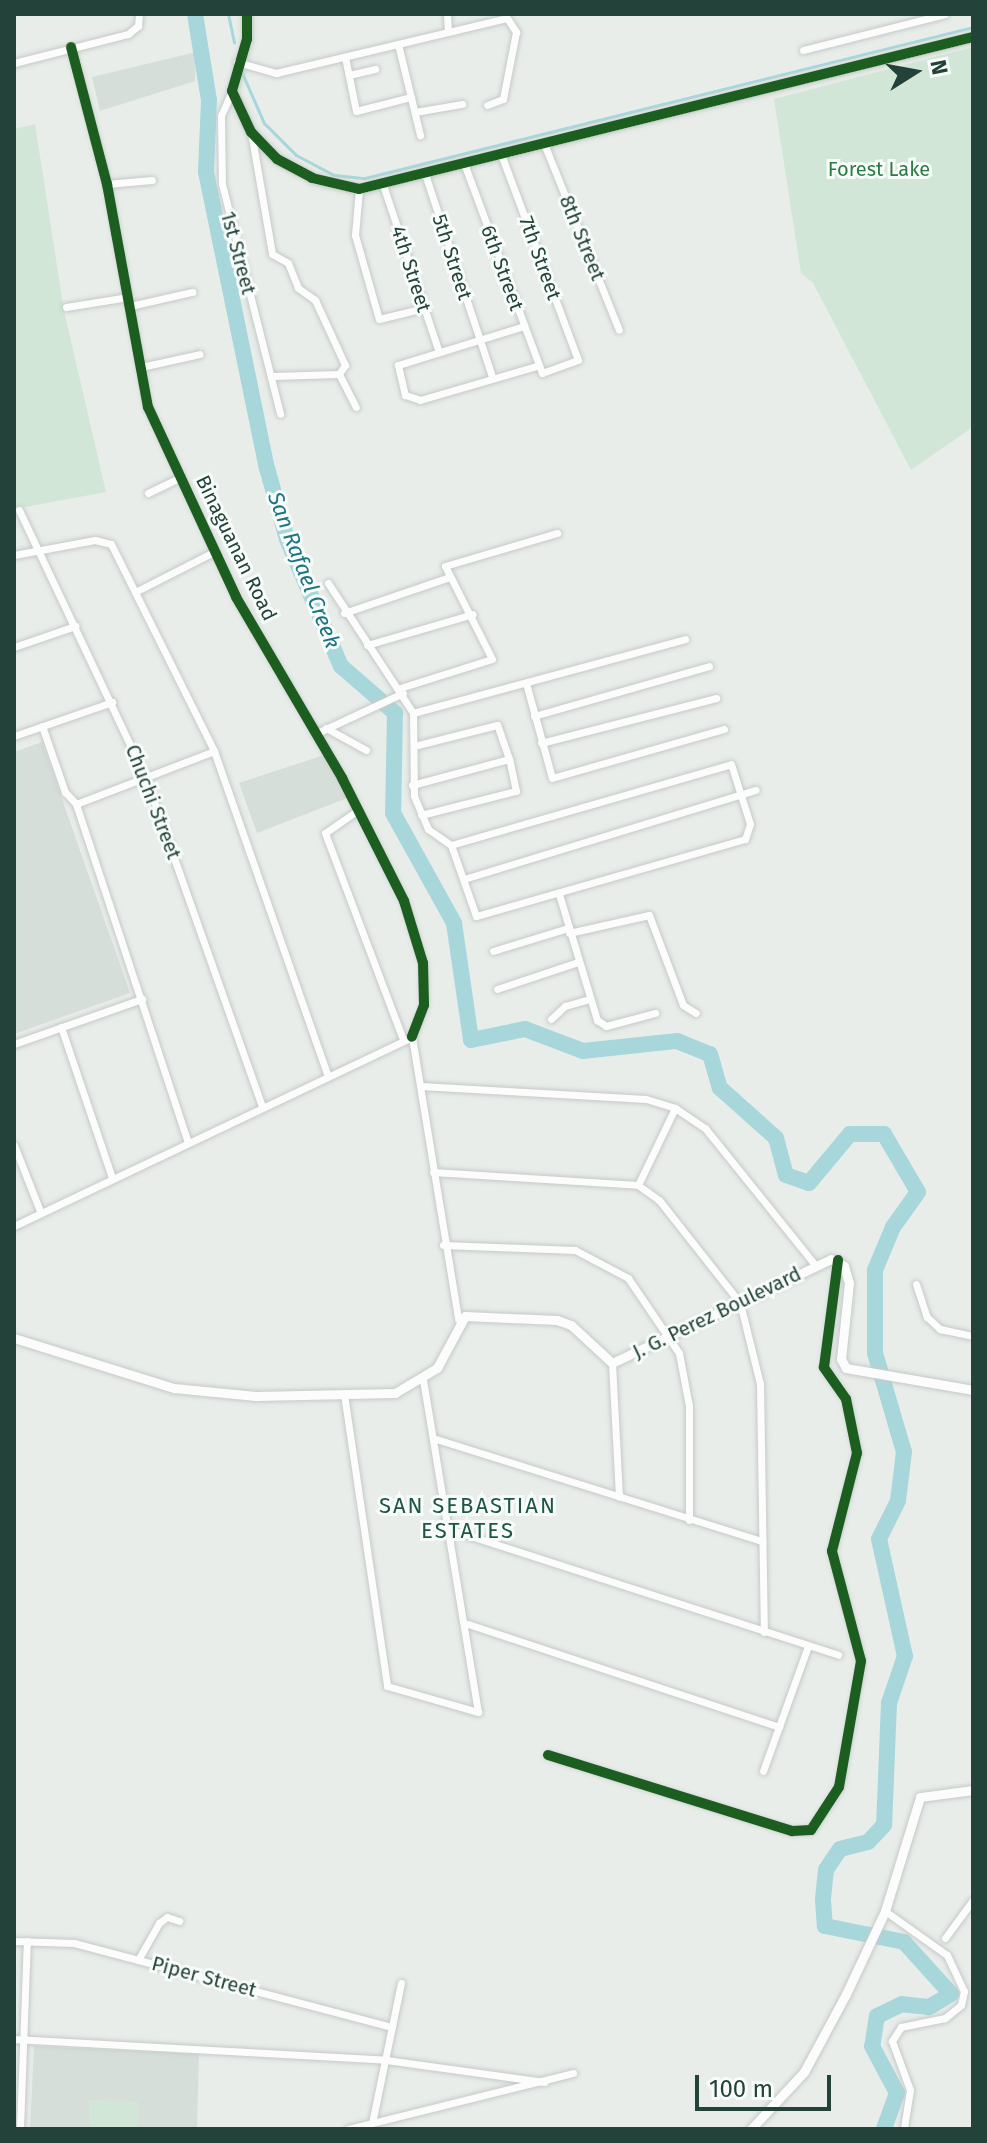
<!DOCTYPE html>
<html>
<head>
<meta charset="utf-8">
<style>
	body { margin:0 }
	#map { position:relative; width:987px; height:2143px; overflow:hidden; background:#e8edea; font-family:"Fira Sans",sans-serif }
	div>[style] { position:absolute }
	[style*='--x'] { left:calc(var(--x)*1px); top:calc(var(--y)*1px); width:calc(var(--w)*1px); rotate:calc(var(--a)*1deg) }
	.built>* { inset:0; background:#d6deda }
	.green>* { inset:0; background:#d1e6d6 }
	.stream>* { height:3px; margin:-1.5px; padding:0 1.5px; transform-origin:1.5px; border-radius:1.5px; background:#a8d7db }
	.river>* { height:16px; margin:-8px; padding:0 8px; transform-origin:8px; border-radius:8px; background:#a8d7db }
	.roads { filter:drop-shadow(0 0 2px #c5cac7) drop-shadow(0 0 2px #c5cac7) }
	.minor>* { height:7px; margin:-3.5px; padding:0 3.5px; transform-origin:3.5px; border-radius:3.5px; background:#fcfcfc }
	.tertiary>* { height:9px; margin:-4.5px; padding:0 4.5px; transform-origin:4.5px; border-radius:4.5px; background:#fcfcfc }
	.cycleway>* { height:10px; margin:-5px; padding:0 5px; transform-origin:5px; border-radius:5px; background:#1b5e20 }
	span { translate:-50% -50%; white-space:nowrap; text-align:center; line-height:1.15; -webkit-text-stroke:6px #f7fbf9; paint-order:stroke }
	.park-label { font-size:20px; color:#2c7b47 }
	.street-label { font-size:20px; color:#234239 }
	.water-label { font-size:22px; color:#1b7481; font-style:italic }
	.neighbourhood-label { font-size:22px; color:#1e5546; letter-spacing:2px }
	.frame { position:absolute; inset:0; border:16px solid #234239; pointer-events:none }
	.north { position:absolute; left:875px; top:32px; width:80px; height:80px; -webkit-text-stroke:6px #f7fbf9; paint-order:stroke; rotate:79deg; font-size:22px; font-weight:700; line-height:32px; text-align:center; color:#234239 }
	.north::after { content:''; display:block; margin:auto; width:28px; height:36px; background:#234239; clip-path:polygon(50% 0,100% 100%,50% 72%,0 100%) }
	.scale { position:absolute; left:695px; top:2075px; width:136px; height:36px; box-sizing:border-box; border:4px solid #234239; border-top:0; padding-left:10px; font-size:24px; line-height:28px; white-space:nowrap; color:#234239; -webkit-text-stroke:6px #f7fbf9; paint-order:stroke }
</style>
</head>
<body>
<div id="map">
	<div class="built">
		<i style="clip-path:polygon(196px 52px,195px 81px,100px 111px,92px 77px)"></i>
		<i style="clip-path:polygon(42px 742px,130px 993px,14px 1034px,14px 752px)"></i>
		<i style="clip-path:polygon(324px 755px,350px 797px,257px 833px,239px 783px)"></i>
		<i style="clip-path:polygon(34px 2046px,199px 2054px,197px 2129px,30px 2129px)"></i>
	</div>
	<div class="green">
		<i style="clip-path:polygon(973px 47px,973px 427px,911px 470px,813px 283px,801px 273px,774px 99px)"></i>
		<i style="clip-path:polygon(35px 124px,64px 311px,106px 492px,14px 509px,14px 129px)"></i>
		<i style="clip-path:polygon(89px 2100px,138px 2101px,137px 2129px,89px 2129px)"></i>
	</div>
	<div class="stream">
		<i style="--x:228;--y:14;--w:29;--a:78"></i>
		<i style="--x:242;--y:73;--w:55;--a:66.3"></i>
		<i style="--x:264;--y:123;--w:45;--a:45"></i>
		<i style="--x:296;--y:155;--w:43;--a:27.8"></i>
		<i style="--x:334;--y:175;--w:31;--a:6"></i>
		<i style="--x:365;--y:178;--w:626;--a:-13.95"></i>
	</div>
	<div class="river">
		<i style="--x:195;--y:14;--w:87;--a:80.8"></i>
		<i style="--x:209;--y:100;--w:72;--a:92.4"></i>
		<i style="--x:206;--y:172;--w:302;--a:78.4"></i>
		<i style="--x:267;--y:468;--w:74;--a:74.3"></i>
		<i style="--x:287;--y:539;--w:138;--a:67"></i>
		<i style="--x:341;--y:666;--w:72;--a:41"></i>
		<i style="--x:395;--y:713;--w:100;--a:91.1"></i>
		<i style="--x:393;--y:813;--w:126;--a:61"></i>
		<i style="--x:454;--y:923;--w:118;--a:81.7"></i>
		<i style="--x:471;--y:1040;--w:55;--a:-11.5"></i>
		<i style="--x:525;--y:1029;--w:62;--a:20.8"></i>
		<i style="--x:583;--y:1051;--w:95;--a:-6.1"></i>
		<i style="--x:677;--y:1041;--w:35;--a:22"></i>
		<i style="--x:710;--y:1054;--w:35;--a:74"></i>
		<i style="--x:720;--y:1088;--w:75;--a:41.8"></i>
		<i style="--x:776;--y:1138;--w:38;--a:75"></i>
		<i style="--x:786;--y:1175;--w:24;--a:19"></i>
		<i style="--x:809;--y:1183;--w:64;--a:-50.1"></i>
		<i style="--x:850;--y:1134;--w:34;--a:0"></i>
		<i style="--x:884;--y:1134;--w:67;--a:59.6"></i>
		<i style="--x:918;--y:1192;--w:43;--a:125.5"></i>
		<i style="--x:893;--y:1227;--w:47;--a:112.7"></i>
		<i style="--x:875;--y:1270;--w:83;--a:90"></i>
		<i style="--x:875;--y:1353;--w:103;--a:73.7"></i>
		<i style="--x:904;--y:1452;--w:49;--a:97"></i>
		<i style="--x:898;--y:1501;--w:42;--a:116.6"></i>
		<i style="--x:879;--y:1539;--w:120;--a:77.5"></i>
		<i style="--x:905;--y:1656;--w:50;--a:108.8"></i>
		<i style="--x:889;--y:1703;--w:122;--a:92.3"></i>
		<i style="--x:884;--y:1825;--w:23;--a:133"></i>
		<i style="--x:868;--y:1842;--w:29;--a:166"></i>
		<i style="--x:840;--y:1849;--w:25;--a:124"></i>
		<i style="--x:826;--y:1870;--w:30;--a:96"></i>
		<i style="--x:823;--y:1900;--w:26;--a:86"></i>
		<i style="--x:825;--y:1926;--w:81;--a:11.4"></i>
		<i style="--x:904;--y:1942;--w:70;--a:47.9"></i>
		<i style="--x:951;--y:1994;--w:26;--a:149"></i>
		<i style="--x:929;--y:2007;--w:27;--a:-174"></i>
		<i style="--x:902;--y:2004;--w:28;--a:154"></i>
		<i style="--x:877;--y:2016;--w:30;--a:99"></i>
		<i style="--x:872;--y:2046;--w:53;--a:62"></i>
		<i style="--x:897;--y:2093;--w:38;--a:110"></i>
	</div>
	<div class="roads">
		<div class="minor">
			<i style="--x:447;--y:14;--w:18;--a:87"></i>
			<i style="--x:398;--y:44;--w:94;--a:76.4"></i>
			<i style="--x:71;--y:47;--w:142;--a:75.3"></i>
			<i style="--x:107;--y:184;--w:227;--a:79.6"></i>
			<i style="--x:148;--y:407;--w:209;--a:65.1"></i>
			<i style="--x:236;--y:597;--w:210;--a:59.6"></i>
			<i style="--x:342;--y:778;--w:138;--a:63.2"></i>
			<i style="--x:404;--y:901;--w:65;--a:73"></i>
			<i style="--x:423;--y:963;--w:42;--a:88.6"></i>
			<i style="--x:424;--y:1005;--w:34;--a:111"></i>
			<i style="--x:803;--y:50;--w:146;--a:-14.2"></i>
			<i style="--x:345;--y:57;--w:55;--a:78.5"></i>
			<i style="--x:356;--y:111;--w:57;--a:-14.3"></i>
			<i style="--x:237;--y:62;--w:41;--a:15.8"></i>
			<i style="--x:276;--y:73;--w:237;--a:-13.4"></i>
			<i style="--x:507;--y:18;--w:17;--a:57"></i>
			<i style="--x:516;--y:32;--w:68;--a:101"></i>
			<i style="--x:503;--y:99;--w:17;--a:159"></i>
			<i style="--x:14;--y:63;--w:118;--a:-14.3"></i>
			<i style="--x:128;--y:34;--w:13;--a:-39"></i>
			<i style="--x:138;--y:26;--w:12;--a:-85"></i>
			<i style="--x:349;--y:75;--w:27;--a:-13"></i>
			<i style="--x:232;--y:91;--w:27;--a:114"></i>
			<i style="--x:221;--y:116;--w:68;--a:89.2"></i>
			<i style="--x:222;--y:184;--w:237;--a:75.8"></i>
			<i style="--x:415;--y:112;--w:48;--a:-9.7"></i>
			<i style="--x:251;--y:132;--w:124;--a:80.2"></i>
			<i style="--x:272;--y:254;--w:18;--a:29"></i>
			<i style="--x:288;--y:263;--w:27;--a:68"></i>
			<i style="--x:298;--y:288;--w:21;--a:35"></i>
			<i style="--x:315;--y:300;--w:72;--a:65.2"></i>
			<i style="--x:345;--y:365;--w:11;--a:124"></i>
			<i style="--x:339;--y:374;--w:67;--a:178.3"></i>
			<i style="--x:545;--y:146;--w:198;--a:68.1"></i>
			<i style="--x:465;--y:166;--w:221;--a:69.6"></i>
			<i style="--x:542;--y:373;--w:38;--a:-20"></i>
			<i style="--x:578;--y:360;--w:217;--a:-110.5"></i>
			<i style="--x:425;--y:174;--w:214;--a:71.7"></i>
			<i style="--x:107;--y:184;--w:45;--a:-5.1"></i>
			<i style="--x:383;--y:185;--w:176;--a:71.5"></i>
			<i style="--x:359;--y:189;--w:46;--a:95"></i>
			<i style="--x:355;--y:235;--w:87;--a:74.1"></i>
			<i style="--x:379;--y:319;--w:46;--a:-13.7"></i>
			<i style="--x:130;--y:306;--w:64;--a:-12.7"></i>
			<i style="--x:66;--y:307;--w:63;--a:-9.2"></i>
			<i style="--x:524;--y:326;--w:132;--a:162.8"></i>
			<i style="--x:398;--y:365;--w:31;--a:77"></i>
			<i style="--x:405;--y:395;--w:16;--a:18"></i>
			<i style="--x:420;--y:400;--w:121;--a:-16.3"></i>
			<i style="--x:141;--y:367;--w:60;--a:-12.4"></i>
			<i style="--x:339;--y:374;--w:37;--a:63"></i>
			<i style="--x:148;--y:493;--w:37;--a:-26"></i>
			<i style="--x:19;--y:510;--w:294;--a:64.7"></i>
			<i style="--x:145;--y:776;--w:350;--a:70.5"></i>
			<i style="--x:14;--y:555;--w:82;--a:-10.5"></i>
			<i style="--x:95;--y:540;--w:16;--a:14"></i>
			<i style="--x:111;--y:544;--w:231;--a:63.5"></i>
			<i style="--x:214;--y:751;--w:341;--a:70.7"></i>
			<i style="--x:328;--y:583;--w:155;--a:56.8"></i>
			<i style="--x:413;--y:713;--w:282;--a:-15.2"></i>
			<i style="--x:135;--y:592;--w:89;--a:-26.9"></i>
			<i style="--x:344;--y:613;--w:109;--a:-18.8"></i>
			<i style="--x:367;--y:645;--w:110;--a:-16.3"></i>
			<i style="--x:14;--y:647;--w:65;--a:-19"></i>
			<i style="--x:526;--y:683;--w:98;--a:74.7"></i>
			<i style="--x:552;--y:778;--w:179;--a:-15.9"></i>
			<i style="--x:400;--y:688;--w:96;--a:-17.5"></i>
			<i style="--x:492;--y:659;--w:104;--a:-116.8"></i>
			<i style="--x:445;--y:566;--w:117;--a:-16.4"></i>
			<i style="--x:413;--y:713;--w:83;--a:89.3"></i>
			<i style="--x:414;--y:796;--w:36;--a:67"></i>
			<i style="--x:428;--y:829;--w:28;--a:35"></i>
			<i style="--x:534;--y:716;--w:182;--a:-15.9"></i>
			<i style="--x:42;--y:726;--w:70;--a:70.8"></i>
			<i style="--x:65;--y:792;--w:16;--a:47"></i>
			<i style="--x:76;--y:804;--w:354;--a:71.7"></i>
			<i style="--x:326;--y:728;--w:46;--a:28.8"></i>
			<i style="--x:315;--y:734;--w:97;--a:-25"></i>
			<i style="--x:14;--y:736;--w:104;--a:-19.1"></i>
			<i style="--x:541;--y:743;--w:181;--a:-14.4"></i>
			<i style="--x:731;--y:764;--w:63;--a:72.4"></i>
			<i style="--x:750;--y:824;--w:16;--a:108"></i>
			<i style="--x:745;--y:839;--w:280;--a:164"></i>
			<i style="--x:476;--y:916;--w:75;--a:-109.4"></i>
			<i style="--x:451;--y:845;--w:291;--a:-16.1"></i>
			<i style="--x:412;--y:785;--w:100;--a:-15"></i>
			<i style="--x:509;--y:759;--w:36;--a:-109"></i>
			<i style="--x:497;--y:725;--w:81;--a:165.8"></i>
			<i style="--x:76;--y:804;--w:148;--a:-21"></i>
			<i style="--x:358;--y:810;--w:40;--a:145.1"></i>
			<i style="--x:325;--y:833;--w:218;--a:69.3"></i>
			<i style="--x:421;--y:815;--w:98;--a:-14.2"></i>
			<i style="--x:516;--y:791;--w:33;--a:-102"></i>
			<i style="--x:464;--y:879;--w:305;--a:-17"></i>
			<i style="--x:559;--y:894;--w:132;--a:73.2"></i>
			<i style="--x:597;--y:1020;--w:11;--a:34"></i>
			<i style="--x:606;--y:1026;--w:51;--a:-14.9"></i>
			<i style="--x:569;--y:933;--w:82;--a:-12.7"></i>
			<i style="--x:649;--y:915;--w:96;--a:69.3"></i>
			<i style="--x:683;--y:1005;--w:15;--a:32"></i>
			<i style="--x:493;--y:951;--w:78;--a:-17"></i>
			<i style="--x:497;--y:989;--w:85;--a:-18.4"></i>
			<i style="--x:551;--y:1019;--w:19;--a:-43"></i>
			<i style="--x:565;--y:1006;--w:25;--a:-16"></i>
			<i style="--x:61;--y:1027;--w:159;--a:71.3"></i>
			<i style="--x:412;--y:1037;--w:286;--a:80.7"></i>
			<i style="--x:14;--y:1044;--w:136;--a:-19.4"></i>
			<i style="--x:421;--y:1086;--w:225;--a:3.3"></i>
			<i style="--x:646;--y:1099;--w:30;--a:17"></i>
			<i style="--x:675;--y:1108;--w:36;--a:34"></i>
			<i style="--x:705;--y:1128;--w:176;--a:51.2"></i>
			<i style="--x:14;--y:1145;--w:71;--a:68.5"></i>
			<i style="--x:433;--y:1172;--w:205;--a:3.6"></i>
			<i style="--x:638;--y:1185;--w:26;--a:36"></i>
			<i style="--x:659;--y:1200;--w:131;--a:51.8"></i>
			<i style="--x:740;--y:1303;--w:83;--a:76.1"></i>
			<i style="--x:760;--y:1384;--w:248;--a:89.1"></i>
			<i style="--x:638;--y:1185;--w:85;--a:-64.3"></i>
			<i style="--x:14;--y:1226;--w:441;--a:-25.4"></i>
			<i style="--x:443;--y:1245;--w:132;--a:2.2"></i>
			<i style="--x:575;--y:1250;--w:60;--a:27.8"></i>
			<i style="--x:628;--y:1278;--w:91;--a:55.8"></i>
			<i style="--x:679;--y:1353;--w:54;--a:79.3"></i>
			<i style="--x:689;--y:1406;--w:114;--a:90"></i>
			<i style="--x:916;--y:1284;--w:35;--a:72"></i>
			<i style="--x:927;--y:1317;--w:18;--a:43"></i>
			<i style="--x:940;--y:1329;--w:34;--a:12"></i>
			<i style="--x:612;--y:1363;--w:134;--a:87"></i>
			<i style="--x:344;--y:1394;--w:295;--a:81.6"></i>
			<i style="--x:387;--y:1686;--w:95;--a:15.9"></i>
			<i style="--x:478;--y:1712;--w:336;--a:-99.4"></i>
			<i style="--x:436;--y:1439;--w:342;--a:17.4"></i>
			<i style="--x:452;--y:1530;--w:406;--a:17.9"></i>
			<i style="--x:468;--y:1624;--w:328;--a:18.3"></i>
			<i style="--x:548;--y:1755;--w:256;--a:17.3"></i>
			<i style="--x:792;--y:1831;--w:19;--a:-3"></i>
			<i style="--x:811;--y:1830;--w:51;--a:-56.9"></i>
			<i style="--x:839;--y:1787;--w:128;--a:-80.1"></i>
			<i style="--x:861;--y:1661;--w:114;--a:-104.8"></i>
			<i style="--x:832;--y:1551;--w:101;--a:-75.7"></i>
			<i style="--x:857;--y:1453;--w:55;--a:-101.5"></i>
			<i style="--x:846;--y:1399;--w:39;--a:-125"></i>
			<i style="--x:824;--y:1367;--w:108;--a:-82.5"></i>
			<i style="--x:763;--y:1771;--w:133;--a:-70.2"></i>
			<i style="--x:885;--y:1911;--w:76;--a:35.4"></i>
			<i style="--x:947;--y:1955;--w:40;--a:65"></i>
			<i style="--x:964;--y:1991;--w:14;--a:102"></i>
			<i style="--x:961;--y:2005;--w:21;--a:141"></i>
			<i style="--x:945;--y:2018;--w:45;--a:168.4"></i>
			<i style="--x:901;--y:2027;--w:17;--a:123"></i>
			<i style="--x:892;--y:2041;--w:52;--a:69.8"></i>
			<i style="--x:910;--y:2090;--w:39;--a:99"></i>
			<i style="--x:945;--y:1938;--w:47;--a:-53.6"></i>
			<i style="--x:14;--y:1941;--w:60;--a:1.9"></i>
			<i style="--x:74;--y:1943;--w:329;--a:14.8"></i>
			<i style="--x:138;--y:1960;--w:43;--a:-60.4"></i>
			<i style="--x:159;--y:1923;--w:10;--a:-37"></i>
			<i style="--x:167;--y:1917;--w:13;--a:18"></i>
			<i style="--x:14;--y:2039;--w:373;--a:3.2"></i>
			<i style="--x:386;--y:2060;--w:160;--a:7.9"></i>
			<i style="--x:372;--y:2123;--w:143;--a:-78.3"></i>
			<i style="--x:20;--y:2129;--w:188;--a:-87.9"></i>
			<i style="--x:348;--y:2129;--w:232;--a:-14"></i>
		</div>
		<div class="tertiary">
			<i style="--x:247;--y:14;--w:25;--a:90"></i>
			<i style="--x:247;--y:39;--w:54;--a:106.1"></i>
			<i style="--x:232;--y:91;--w:45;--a:65.1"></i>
			<i style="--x:251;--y:132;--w:37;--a:46"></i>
			<i style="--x:277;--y:159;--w:40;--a:28"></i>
			<i style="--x:312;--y:178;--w:48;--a:13.2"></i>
			<i style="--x:359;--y:189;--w:633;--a:-13.9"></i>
			<i style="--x:14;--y:1338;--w:168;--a:17.4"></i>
			<i style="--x:174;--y:1388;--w:82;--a:5.6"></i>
			<i style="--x:256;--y:1396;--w:139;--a:-1.2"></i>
			<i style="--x:395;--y:1393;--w:49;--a:-30.8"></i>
			<i style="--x:437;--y:1368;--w:59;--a:-61.7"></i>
			<i style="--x:465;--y:1316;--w:92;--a:2.5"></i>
			<i style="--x:557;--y:1320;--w:15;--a:20"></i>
			<i style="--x:571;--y:1325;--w:56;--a:42.8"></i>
			<i style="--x:612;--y:1363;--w:242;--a:-25.4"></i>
			<i style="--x:831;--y:1259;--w:15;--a:28"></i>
			<i style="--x:844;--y:1266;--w:18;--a:74"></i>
			<i style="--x:849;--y:1283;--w:76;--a:96"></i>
			<i style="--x:841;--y:1359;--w:10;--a:61"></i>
			<i style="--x:846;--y:1368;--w:129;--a:9.8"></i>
			<i style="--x:751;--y:2129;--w:78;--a:-47.1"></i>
			<i style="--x:804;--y:2072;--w:89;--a:-61.7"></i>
			<i style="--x:846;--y:1994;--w:92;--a:-64.8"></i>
			<i style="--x:885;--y:1911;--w:119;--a:-72.9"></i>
			<i style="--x:920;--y:1797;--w:53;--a:-7.5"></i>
		</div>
	</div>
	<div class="cycleway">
		<i style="--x:247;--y:14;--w:25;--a:90"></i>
		<i style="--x:247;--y:39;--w:54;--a:106.1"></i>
		<i style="--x:232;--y:91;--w:45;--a:65.1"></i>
		<i style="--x:251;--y:132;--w:37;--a:46"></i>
		<i style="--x:277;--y:159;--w:40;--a:28"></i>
		<i style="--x:312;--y:178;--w:48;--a:13.2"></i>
		<i style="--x:359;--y:189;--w:633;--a:-13.9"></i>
		<i style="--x:71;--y:47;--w:142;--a:75.3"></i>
		<i style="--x:107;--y:184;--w:227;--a:79.6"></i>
		<i style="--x:148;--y:407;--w:209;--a:65.1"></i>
		<i style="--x:236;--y:597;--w:210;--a:59.6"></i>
		<i style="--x:342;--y:778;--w:138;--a:63.2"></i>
		<i style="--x:404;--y:901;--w:65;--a:73"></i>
		<i style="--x:423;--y:963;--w:42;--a:88.6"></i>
		<i style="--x:424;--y:1005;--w:34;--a:111"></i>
		<i style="--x:548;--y:1755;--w:256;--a:17.3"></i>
		<i style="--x:792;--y:1831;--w:19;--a:-3"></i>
		<i style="--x:811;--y:1830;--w:51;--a:-56.9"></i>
		<i style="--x:839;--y:1787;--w:128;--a:-80.1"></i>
		<i style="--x:861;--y:1661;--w:114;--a:-104.8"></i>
		<i style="--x:832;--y:1551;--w:101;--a:-75.7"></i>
		<i style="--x:857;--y:1453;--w:55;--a:-101.5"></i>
		<i style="--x:846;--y:1399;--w:39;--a:-125"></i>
		<i style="--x:824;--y:1367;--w:108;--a:-82.5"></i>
	</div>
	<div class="park-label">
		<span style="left:879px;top:169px">Forest Lake</span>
	</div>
	<div class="street-label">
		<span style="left:582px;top:238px;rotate:68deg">8th Street</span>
		<span style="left:238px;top:253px;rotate:75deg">1st Street</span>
		<span style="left:452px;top:257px;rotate:72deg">5th Street</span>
		<span style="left:540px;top:258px;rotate:70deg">7th Street</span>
		<span style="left:502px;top:268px;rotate:70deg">6th Street</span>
		<span style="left:411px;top:269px;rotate:72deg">4th Street</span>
		<span style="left:236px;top:548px;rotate:64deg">Binaguanan Road</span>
		<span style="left:153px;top:802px;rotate:69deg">Chuchi Street</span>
		<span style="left:717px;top:1313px;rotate:-26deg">J. G. Perez Boulevard</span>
		<span style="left:204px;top:1977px;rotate:15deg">Piper Street</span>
	</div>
	<div class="water-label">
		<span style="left:304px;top:570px;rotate:69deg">San Rafael Creek</span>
	</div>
	<div class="neighbourhood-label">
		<span style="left:468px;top:1518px">SAN SEBASTIAN<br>ESTATES</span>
	</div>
	<div class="frame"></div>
	<div class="north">N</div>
	<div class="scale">100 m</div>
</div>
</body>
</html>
